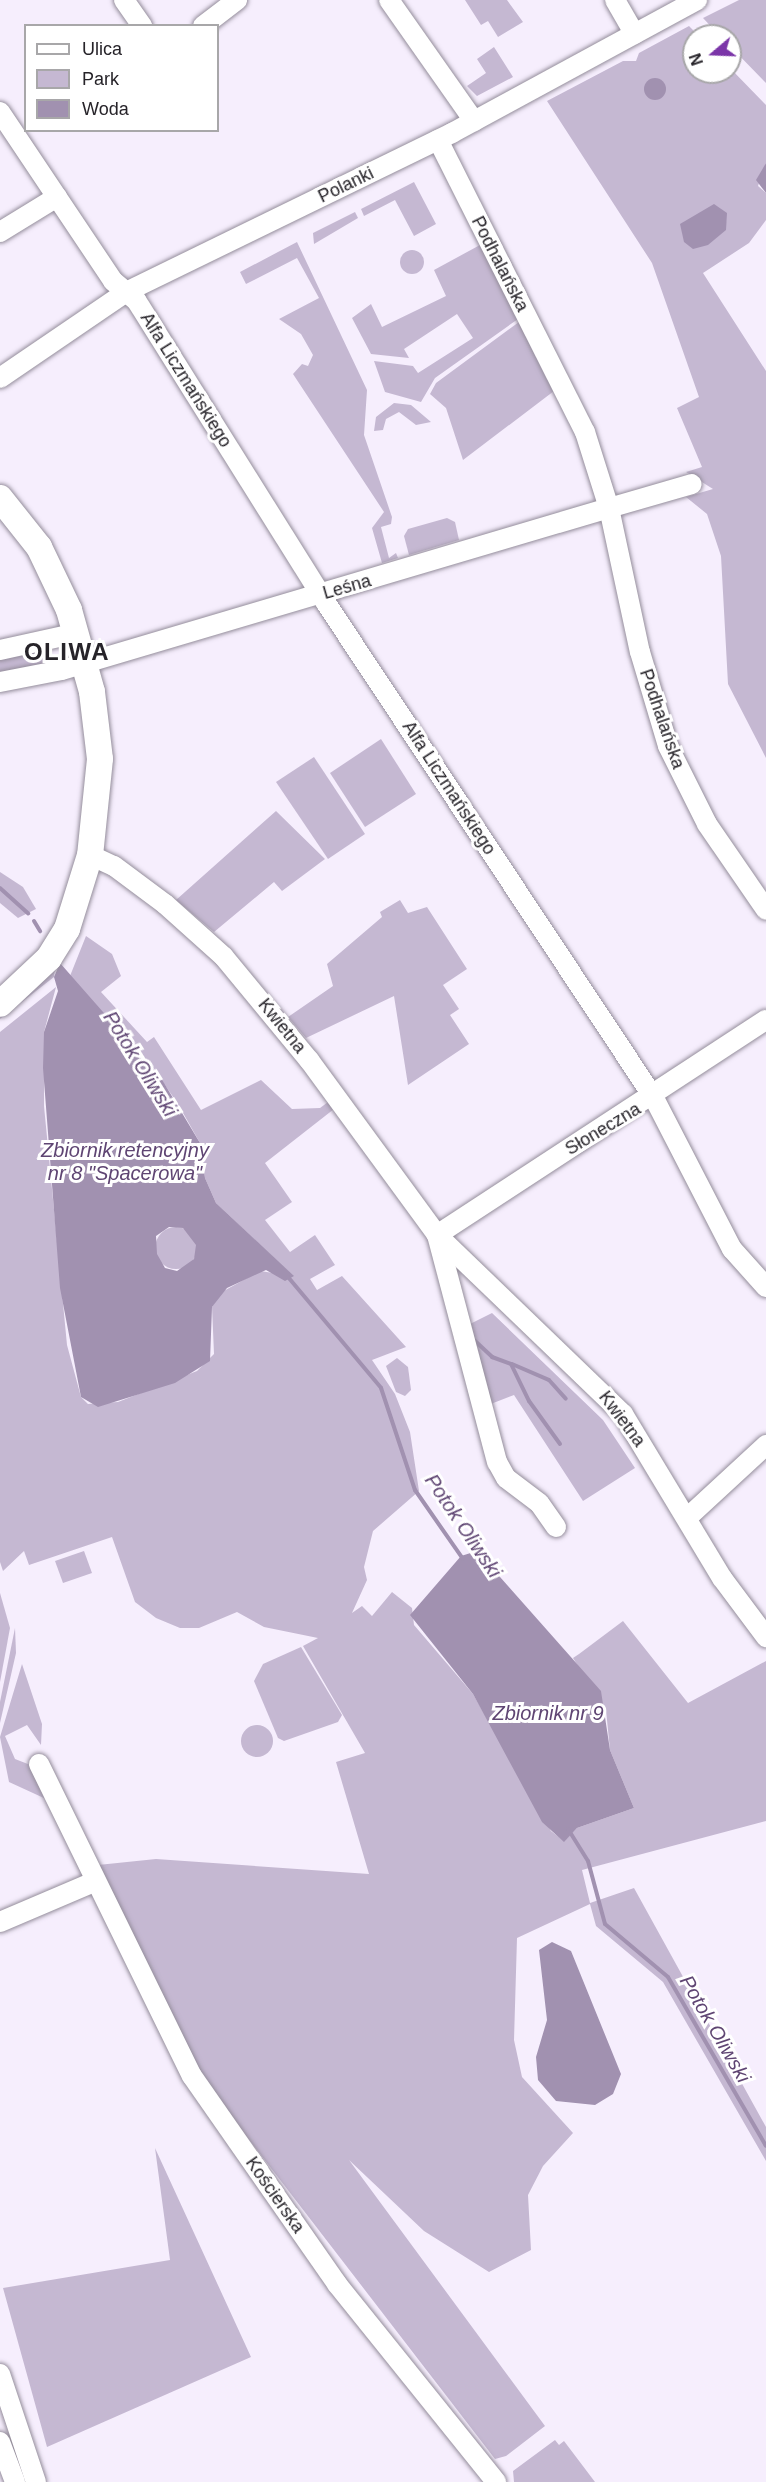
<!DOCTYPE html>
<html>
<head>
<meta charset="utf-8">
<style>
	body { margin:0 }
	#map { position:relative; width:766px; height:2482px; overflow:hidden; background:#f6eefd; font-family:Helvetica,sans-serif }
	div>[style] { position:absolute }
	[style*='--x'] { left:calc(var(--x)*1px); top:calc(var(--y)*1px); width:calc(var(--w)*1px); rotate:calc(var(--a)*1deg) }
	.green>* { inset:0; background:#c5b8d2 }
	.round { border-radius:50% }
	.water>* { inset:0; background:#a191b0 }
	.stream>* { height:4px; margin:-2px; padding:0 2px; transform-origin:2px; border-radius:2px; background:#a191b0 }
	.roads { filter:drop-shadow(0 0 2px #948d9b) drop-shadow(0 0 2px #948d9b) }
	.minor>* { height:20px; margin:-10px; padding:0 10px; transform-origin:10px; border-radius:10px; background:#fff }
	.major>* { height:26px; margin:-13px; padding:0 13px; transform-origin:13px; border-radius:13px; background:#fff }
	span { translate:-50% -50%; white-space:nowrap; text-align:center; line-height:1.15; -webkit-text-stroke:6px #fff; paint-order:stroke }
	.street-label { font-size:18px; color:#262329 }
	.water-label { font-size:20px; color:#5f4573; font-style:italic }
	.district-label { font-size:24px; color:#262329; font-weight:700; letter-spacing:1.5px }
	.legend { position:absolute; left:24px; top:24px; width:195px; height:108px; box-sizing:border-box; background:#fff; border:2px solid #a8a7a9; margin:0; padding:8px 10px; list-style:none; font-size:18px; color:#262329 }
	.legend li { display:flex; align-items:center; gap:12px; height:30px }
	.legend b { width:30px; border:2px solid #a8a7a9 }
	.north { position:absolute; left:682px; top:24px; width:60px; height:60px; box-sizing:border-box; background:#fff; border:2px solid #a8a7a9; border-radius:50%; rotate:251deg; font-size:16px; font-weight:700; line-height:24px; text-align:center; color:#262329 }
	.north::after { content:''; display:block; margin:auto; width:21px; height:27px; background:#7b35a8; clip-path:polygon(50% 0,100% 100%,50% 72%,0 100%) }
</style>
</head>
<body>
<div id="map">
	<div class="green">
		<i style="clip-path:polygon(465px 0,507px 0,523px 22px,498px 37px,488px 21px,481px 25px)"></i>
		<i style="clip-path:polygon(739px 0,766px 0,766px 83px,730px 46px,730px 36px,720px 36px,703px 18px)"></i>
		<i style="clip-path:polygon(689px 26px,699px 36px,694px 36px,694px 72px,730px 68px,766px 105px,766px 163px,758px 186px,766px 193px,766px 220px,749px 243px,703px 273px,766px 371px,766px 758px,728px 684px,721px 556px,707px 514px,686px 497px,713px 489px,686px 472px,702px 467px,677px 408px,699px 397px,652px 263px,547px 101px,623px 61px,636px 61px,639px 53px)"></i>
		<i style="clip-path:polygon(494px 47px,513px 77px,477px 96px,467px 86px,486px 73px,477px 59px)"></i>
		<i style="clip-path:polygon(414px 182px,436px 224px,414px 236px,395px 200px,364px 216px,361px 209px)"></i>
		<i style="clip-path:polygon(355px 212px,358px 218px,314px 244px,313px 233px)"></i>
		<i style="clip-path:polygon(297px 242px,367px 390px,364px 435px,392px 517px,391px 524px,381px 527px,389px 558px,396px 553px,398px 558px,382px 563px,372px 528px,384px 512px,293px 374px,302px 364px,308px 366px,313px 355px,301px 334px,279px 319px,319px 298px,297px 258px,246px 284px,240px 272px)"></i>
		<i style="clip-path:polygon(480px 245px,518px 319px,435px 378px,421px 402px,385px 392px,374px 361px,413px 366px,418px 373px,473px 338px,457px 314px,404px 349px,409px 358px,371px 354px,352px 318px,371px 304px,382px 327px,446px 296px,434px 270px)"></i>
		<i class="round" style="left:400px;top:250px;width:24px;height:24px"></i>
		<i style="clip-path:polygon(519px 322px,554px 391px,463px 460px,446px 408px,430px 394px,436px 383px)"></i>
		<i style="clip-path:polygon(394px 403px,411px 405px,431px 422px,416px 425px,399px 412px,386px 419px,383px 430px,374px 431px,376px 417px)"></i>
		<i style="clip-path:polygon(447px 518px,455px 522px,459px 540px,409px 555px,404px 536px,408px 529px)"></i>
		<i style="clip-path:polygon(47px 646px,51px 667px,0 676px,0 655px)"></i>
		<i style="clip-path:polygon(381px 739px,416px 794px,365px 827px,330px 773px)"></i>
		<i style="clip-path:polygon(314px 757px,365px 834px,328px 859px,276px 782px)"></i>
		<i style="clip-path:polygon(276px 811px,325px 859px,282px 891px,274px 882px,214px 932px,176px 900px)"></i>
		<i style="clip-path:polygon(0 872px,23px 887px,36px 909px,18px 918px,0 903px)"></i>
		<i style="clip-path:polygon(400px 900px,408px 913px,427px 907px,467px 969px,443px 985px,459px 1009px,450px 1015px,469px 1044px,408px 1085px,394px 996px,306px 1038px,288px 1017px,333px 986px,327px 964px,382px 917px,380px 912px)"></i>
		<i style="clip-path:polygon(86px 936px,112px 954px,121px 976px,101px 992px,147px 1042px,154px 1037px,201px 1110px,261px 1080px,292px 1109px,320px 1108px,328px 1102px,334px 1109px,265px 1163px,292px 1202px,265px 1220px,290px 1252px,315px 1235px,335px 1265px,310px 1279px,317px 1290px,342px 1276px,406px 1347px,372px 1360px,395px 1394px,410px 1432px,419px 1491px,373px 1531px,364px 1567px,367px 1580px,352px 1613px,362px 1606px,372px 1616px,392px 1592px,412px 1608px,414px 1625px,473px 1694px,551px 1831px,564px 1841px,577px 1828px,634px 1808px,610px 1750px,606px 1710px,573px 1658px,579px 1654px,623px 1621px,688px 1703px,766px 1661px,766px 1821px,582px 1870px,590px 1903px,634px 1888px,766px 2127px,766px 2161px,663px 1982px,596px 1926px,590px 1904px,517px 1938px,514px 2040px,522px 2077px,573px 2133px,543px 2166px,528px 2195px,531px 2250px,489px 2272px,424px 2231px,349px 2160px,545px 2426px,506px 2456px,495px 2459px,207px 2085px,98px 1865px,156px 1859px,369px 1874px,336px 1762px,365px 1753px,303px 1646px,318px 1638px,264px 1627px,237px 1612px,199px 1628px,180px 1628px,156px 1618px,135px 1602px,112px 1537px,29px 1565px,24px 1551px,3px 1571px,0 1562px,0 1032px,56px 987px,44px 1032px,44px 1106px,67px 1345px,81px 1397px,88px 1404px,118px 1402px,197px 1371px,214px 1354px,212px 1307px,220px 1293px,260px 1271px,293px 1276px,216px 1203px,205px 1178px,200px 1143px,178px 1104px,151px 1065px,111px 1027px,70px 976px)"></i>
		<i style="clip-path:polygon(55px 967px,54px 977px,0 1019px,0 1014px)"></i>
		<i class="round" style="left:155px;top:1227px;width:42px;height:42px"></i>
		<i style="clip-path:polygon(492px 1313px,603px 1420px,635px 1468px,583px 1501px,514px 1395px,483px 1407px,462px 1328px)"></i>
		<i style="clip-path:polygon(397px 1358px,408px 1367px,411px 1390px,405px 1396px,396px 1392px,386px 1366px)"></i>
		<i style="clip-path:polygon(84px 1551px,92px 1573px,63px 1583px,55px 1561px)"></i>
		<i style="clip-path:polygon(0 1593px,10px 1628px,0 1682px)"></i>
		<i style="clip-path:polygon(15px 1628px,16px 1653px,0 1723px,0 1702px)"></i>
		<i style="clip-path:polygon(301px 1647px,342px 1715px,338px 1722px,284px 1741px,278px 1738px,254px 1681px,263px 1664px)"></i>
		<i style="clip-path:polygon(22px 1664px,42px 1724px,41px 1745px,27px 1725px,5px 1736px,15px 1759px,33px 1766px,46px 1799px,9px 1782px,0 1737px)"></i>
		<i class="round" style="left:241px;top:1725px;width:32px;height:32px"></i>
		<i style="clip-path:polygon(155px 2148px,251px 2357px,47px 2447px,3px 2288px,170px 2260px)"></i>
		<i style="clip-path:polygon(555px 2440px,559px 2445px,564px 2441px,595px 2482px,514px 2482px,513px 2471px)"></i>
	</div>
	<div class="water">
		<i class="round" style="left:644px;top:78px;width:22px;height:22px"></i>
		<i style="clip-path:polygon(766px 163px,766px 193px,756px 180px)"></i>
		<i style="clip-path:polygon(714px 204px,727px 213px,726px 230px,708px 245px,693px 249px,684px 242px,680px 224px)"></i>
		<i style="clip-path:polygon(evenodd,60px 963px,161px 1078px,200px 1143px,205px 1178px,216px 1203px,294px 1276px,285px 1281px,266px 1270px,227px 1288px,212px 1307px,210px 1361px,175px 1383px,98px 1407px,81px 1397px,60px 1288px,43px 1068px,44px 1032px,58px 991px,54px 977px,60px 963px,169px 1227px,183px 1228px,196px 1245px,194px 1259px,177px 1271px,165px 1268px,157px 1254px,156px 1236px,169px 1227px)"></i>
		<i style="clip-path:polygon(477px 1551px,601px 1691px,610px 1750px,634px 1808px,577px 1828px,564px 1842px,542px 1822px,473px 1694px,410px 1615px,461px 1556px)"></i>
		<i style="clip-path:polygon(552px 1942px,571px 1951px,621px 2074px,613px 2094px,595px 2105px,556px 2101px,538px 2080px,536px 2057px,547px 2020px,539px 1950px)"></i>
	</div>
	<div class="stream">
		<i style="--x:0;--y:888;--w:38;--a:42"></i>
		<i style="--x:34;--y:921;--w:12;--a:59"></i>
		<i style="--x:288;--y:1277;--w:145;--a:50"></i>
		<i style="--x:381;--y:1388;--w:108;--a:71.6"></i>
		<i style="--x:415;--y:1490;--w:84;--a:55.2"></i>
		<i style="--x:474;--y:1340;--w:25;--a:43"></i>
		<i style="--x:492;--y:1357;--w:20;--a:20"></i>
		<i style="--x:511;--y:1364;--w:41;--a:64.1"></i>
		<i style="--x:529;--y:1401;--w:53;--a:54.2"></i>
		<i style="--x:512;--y:1364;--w:40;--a:23.4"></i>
		<i style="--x:549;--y:1380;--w:25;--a:48"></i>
		<i style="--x:568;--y:1829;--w:38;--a:58"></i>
		<i style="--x:588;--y:1861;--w:65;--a:74.9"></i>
		<i style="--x:605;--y:1924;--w:82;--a:40.1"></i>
		<i style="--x:668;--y:1977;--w:195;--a:59.9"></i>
	</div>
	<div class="roads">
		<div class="minor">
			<i style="--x:124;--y:0;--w:32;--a:55"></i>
			<i style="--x:389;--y:0;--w:148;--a:54.9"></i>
			<i style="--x:615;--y:0;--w:39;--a:60"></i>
			<i style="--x:203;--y:26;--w:43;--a:-37.4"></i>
			<i style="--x:0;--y:112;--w:203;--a:56.2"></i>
			<i style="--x:113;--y:281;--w:30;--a:40"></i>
			<i style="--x:136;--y:300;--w:358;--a:57.9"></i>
			<i style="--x:326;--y:603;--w:594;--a:56.47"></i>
			<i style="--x:654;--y:1098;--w:170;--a:62.7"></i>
			<i style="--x:732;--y:1249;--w:51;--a:48.2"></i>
			<i style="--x:438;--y:140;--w:327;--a:63.3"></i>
			<i style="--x:585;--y:432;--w:80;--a:72.5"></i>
			<i style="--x:609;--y:508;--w:86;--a:-16.1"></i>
			<i style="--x:0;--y:232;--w:67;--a:-31.6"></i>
			<i style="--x:0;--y:378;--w:153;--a:-34.3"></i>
			<i style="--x:126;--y:292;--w:363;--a:-26"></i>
			<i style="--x:452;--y:133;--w:279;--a:-28.5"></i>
			<i style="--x:0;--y:650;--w:79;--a:-12.4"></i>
			<i style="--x:0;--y:682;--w:63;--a:-11"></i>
			<i style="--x:62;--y:670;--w:570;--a:-16.5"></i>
			<i style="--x:609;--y:508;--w:147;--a:77.9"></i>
			<i style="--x:640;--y:652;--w:98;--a:73.4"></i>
			<i style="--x:668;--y:746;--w:87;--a:63.4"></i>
			<i style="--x:707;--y:824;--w:104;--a:55.5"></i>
			<i style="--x:90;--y:855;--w:26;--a:25"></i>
			<i style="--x:114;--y:866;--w:64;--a:36.7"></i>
			<i style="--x:165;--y:904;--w:79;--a:41.9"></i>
			<i style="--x:224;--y:957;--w:134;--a:50.5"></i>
			<i style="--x:309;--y:1060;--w:217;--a:53.8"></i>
			<i style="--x:437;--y:1235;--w:258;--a:43.9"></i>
			<i style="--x:623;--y:1414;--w:192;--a:58.9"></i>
			<i style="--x:722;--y:1578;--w:74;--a:53.3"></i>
			<i style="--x:687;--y:1518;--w:108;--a:-42.7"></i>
			<i style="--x:556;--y:1527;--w:29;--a:-125"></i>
			<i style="--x:539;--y:1503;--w:41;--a:-142.9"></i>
			<i style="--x:506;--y:1478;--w:18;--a:-119"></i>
			<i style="--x:497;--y:1462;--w:235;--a:-104.8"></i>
			<i style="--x:437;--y:1235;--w:393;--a:-33.2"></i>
			<i style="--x:39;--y:1764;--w:347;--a:63.9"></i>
			<i style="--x:192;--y:2076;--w:254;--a:55.1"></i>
			<i style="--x:337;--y:2284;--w:254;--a:51.2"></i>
			<i style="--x:0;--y:1922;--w:102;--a:-23.1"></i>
			<i style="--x:0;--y:2374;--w:114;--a:71.6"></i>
			<i style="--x:0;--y:2442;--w:43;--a:69.4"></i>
		</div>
		<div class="major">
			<i style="--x:0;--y:498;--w:63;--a:51.5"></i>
			<i style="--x:39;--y:547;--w:70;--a:64.5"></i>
			<i style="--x:69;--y:610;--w:85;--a:74.3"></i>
			<i style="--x:92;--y:692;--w:67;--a:83.2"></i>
			<i style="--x:100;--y:759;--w:97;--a:95.9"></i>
			<i style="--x:90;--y:855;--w:77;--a:107.3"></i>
			<i style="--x:67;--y:929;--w:34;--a:122"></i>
			<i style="--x:49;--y:958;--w:67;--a:136.8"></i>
		</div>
	</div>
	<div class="street-label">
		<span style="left:346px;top:185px;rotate:-26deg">Polanki</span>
		<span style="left:500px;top:264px;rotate:63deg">Podhalańska</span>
		<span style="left:186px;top:380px;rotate:58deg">Alfa Liczmańskiego</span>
		<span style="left:347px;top:587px;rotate:-16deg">Leśna</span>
		<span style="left:662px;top:719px;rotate:71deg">Podhalańska</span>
		<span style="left:449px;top:788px;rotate:57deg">Alfa Liczmańskiego</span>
		<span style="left:282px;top:1026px;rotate:51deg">Kwietna</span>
		<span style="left:603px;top:1129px;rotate:-31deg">Słoneczna</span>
		<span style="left:622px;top:1419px;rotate:53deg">Kwietna</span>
		<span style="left:275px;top:2195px;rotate:55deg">Kościerska</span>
	</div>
	<div class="water-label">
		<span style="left:140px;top:1064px;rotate:58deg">Potok Oliwski</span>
		<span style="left:125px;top:1162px">Zbiornik retencyjny<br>nr 8 "Spacerowa"</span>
		<span style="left:463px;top:1526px;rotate:56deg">Potok Oliwski</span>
		<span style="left:548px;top:1713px">Zbiornik nr 9</span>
		<span style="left:715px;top:2029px;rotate:60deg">Potok Oliwski</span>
	</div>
	<div class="district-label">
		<span style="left:67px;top:652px">OLIWA</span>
	</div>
	<ul class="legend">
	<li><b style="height:8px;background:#fff"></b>Ulica</li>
	<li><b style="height:16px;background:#c5b8d2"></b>Park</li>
	<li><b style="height:16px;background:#a191b0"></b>Woda</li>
	</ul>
	<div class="north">N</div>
</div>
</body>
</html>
